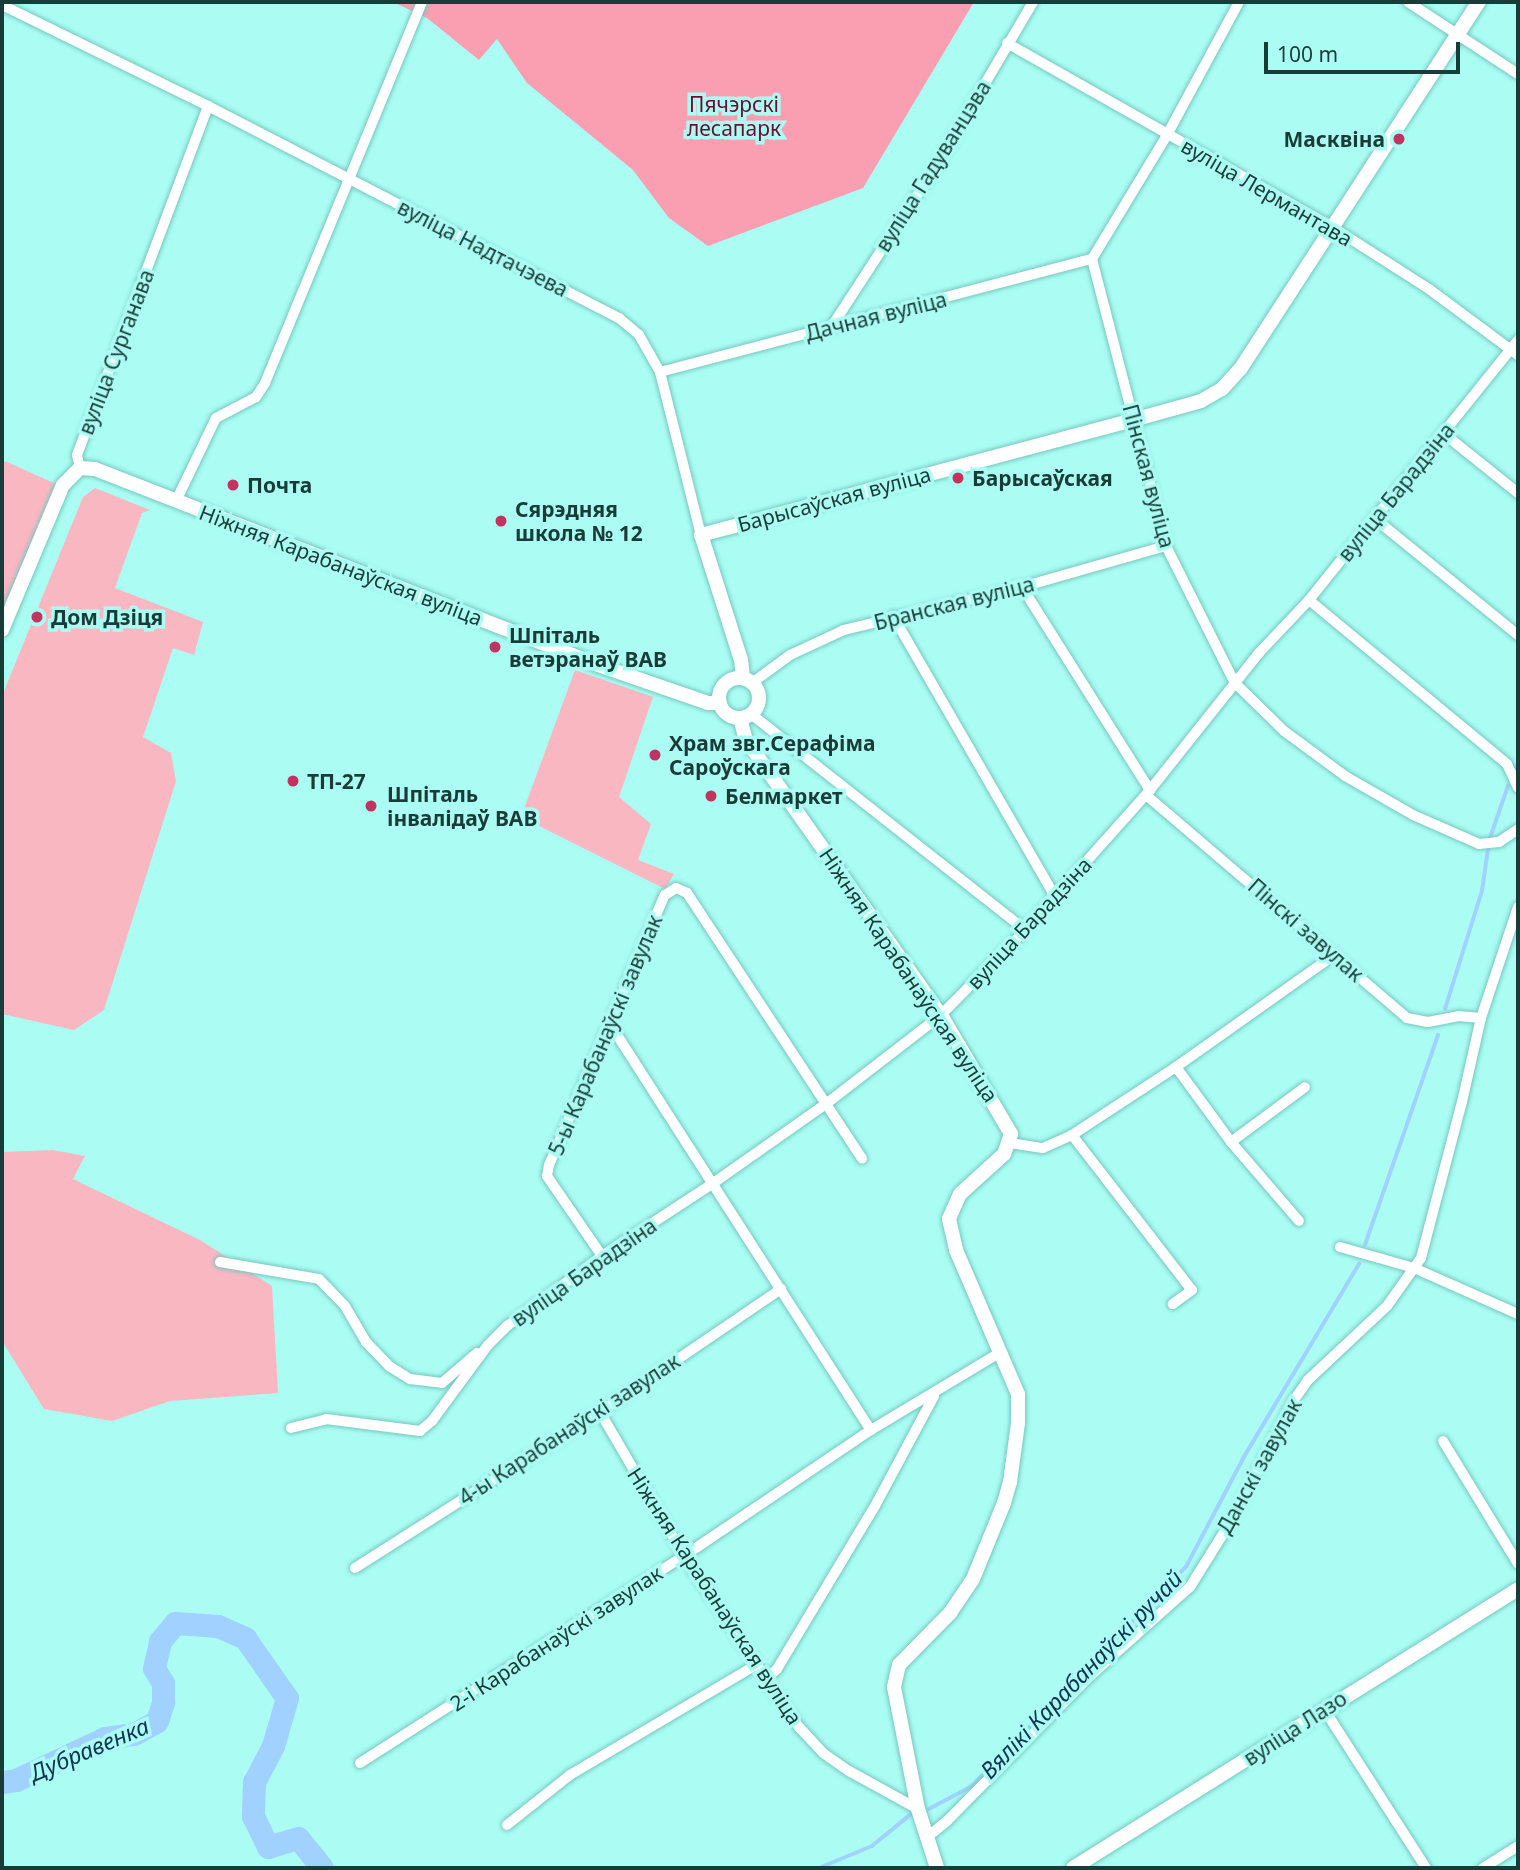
<!DOCTYPE html>
<html>
<head>
<meta charset="utf-8">
<style>
	body { margin:0 }
	#map { position:relative; width:1520px; height:1870px; overflow:hidden; background:#abfdf4; font-family:"Noto Sans",sans-serif }
	div>[style] { position:absolute }
	[style*='--x'] { left:calc(var(--x)*1px); top:calc(var(--y)*1px); width:calc(var(--w)*1px); rotate:calc(var(--a)*1deg) }
	.green>* { inset:0; background:#f9b7c2 }
	.forest>* { inset:0; background:#f99fb1 }
	.stream>* { height:3.5px; margin:-1.75px; padding:0 1.75px; transform-origin:1.75px; border-radius:1.75px; background:#a1d1ff }
	.river>* { height:23px; margin:-11.5px; padding:0 11.5px; transform-origin:11.5px; border-radius:11.5px; background:#a1d1ff }
	.roads { filter:drop-shadow(0 0 2px #76c7bf) drop-shadow(0 0 2px #76c7bf) }
	.street>* { height:10px; margin:-5px; padding:0 5px; transform-origin:5px; border-radius:5px; background:#fff }
	.secondary>* { height:14px; margin:-7px; padding:0 7px; transform-origin:7px; border-radius:7px; background:#fff }
	.secondary>.ring { margin:-7px; padding:0; box-sizing:content-box; background:none; border:14px solid #fff; border-radius:50% }
	.dots>* { width:19px; height:19px; translate:-50% -50%; box-sizing:border-box; border:4px solid #abfdf4; border-radius:50% }
	span { translate:-50% -50%; white-space:nowrap; text-align:center; line-height:1.15; -webkit-text-stroke:7px #abfdf4; paint-order:stroke }
	.park-label { font-size:21px; color:#6f0a2f }
	.poi-label { font-size:21px; color:#1a3c39; font-weight:700 }
	.right { translate:-100% -50%; text-align:right }
	.left { translate:0 -50%; text-align:left }
	.street-label { font-size:21px; color:#1a3c39 }
	.water-label { font-size:23px; color:#103350; font-style:italic }
	.frame { position:absolute; inset:0; border:4px solid #1a3c39; pointer-events:none }
	.scale { position:absolute; left:1264px; top:42px; width:196px; height:32px; box-sizing:border-box; border:4px solid #1a3c39; border-top:0; padding-left:9px; font-size:21px; line-height:24px; white-space:nowrap; color:#1a3c39; -webkit-text-stroke:5px #abfdf4; paint-order:stroke }
</style>
</head>
<body>
<div id="map">
	<div class="green">
		<i style="clip-path:polygon(5px 461px,56px 484px,2px 625px,2px 465px)"></i>
		<i style="clip-path:polygon(95px 488px,150px 510px,142px 513px,115px 588px,203px 622px,194px 655px,173px 648px,143px 737px,171px 753px,176px 781px,104px 1010px,74px 1030px,2px 1014px,2px 696px,83px 497px)"></i>
		<i style="clip-path:polygon(575px 670px,653px 697px,619px 797px,651px 824px,638px 860px,674px 874px,665px 889px,521px 817px)"></i>
		<i style="clip-path:polygon(53px 1150px,85px 1156px,73px 1179px,200px 1240px,272px 1286px,278px 1393px,170px 1401px,112px 1421px,44px 1409px,2px 1341px,2px 1152px)"></i>
	</div>
	<div class="forest">
		<i style="clip-path:polygon(393px 2px,974px 2px,863px 188px,708px 246px,669px 218px,633px 170px,527px 83px,497px 39px,479px 60px,427px 18px)"></i>
	</div>
	<div class="stream">
		<i style="--x:1516;--y:768;--w:4;--a:-63"></i>
		<i style="--x:1490;--y:838;--w:55;--a:-70.9"></i>
		<i style="--x:1445;--y:1009;--w:124;--a:-72.6"></i>
		<i style="--x:1482;--y:891;--w:42;--a:-81.9"></i>
		<i style="--x:1365;--y:1245;--w:222;--a:-70.8"></i>
		<i style="--x:929;--y:1809;--w:49;--a:-28.1"></i>
		<i style="--x:972;--y:1786;--w:306;--a:-45.7"></i>
		<i style="--x:1186;--y:1567;--w:124;--a:-62.2"></i>
		<i style="--x:1244;--y:1457;--w:225;--a:-59.2"></i>
		<i style="--x:819;--y:1868;--w:57;--a:-22.5"></i>
		<i style="--x:872;--y:1846;--w:49;--a:-39.2"></i>
	</div>
	<div class="river">
		<i style="--x:2;--y:1782;--w:14;--a:-8"></i>
		<i style="--x:16;--y:1780;--w:98;--a:-25.3"></i>
		<i style="--x:105;--y:1738;--w:29;--a:-8"></i>
		<i style="--x:134;--y:1734;--w:26;--a:-29"></i>
		<i style="--x:157;--y:1721;--w:20;--a:-72"></i>
		<i style="--x:163;--y:1702;--w:19;--a:-90"></i>
		<i style="--x:163;--y:1683;--w:17;--a:-121"></i>
		<i style="--x:154;--y:1668;--w:28;--a:-77"></i>
		<i style="--x:160;--y:1641;--w:23;--a:-50"></i>
		<i style="--x:175;--y:1623;--w:43;--a:4"></i>
		<i style="--x:218;--y:1626;--w:30;--a:24"></i>
		<i style="--x:245;--y:1638;--w:73;--a:55"></i>
		<i style="--x:287;--y:1698;--w:50;--a:106.3"></i>
		<i style="--x:273;--y:1746;--w:41;--a:117.8"></i>
		<i style="--x:254;--y:1782;--w:34;--a:92"></i>
		<i style="--x:253;--y:1816;--w:34;--a:64"></i>
		<i style="--x:268;--y:1847;--w:31;--a:-17"></i>
		<i style="--x:298;--y:1838;--w:38;--a:51"></i>
	</div>
	<div class="roads">
		<div class="street">
			<i style="--x:1408;--y:2;--w:131;--a:33.2"></i>
			<i style="--x:2;--y:5;--w:229;--a:26.1"></i>
			<i style="--x:208;--y:106;--w:462;--a:27.3"></i>
			<i style="--x:619;--y:318;--w:26;--a:40"></i>
			<i style="--x:639;--y:335;--w:43;--a:60.4"></i>
			<i style="--x:660;--y:372;--w:168;--a:75.9"></i>
			<i style="--x:1007;--y:43;--w:373;--a:29.5"></i>
			<i style="--x:1332;--y:227;--w:115;--a:32.6"></i>
			<i style="--x:1429;--y:289;--w:111;--a:36.6"></i>
			<i style="--x:1092;--y:259;--w:296;--a:75.5"></i>
			<i style="--x:1166;--y:546;--w:153;--a:63.3"></i>
			<i style="--x:1235;--y:683;--w:69;--a:44.4"></i>
			<i style="--x:1284;--y:731;--w:76;--a:36.4"></i>
			<i style="--x:1345;--y:776;--w:78;--a:29.8"></i>
			<i style="--x:1413;--y:815;--w:72;--a:23.7"></i>
			<i style="--x:1479;--y:844;--w:20;--a:-6"></i>
			<i style="--x:1499;--y:842;--w:23;--a:-34"></i>
			<i style="--x:1092;--y:259;--w:145;--a:-58.8"></i>
			<i style="--x:1167;--y:135;--w:151;--a:-61.6"></i>
			<i style="--x:830;--y:329;--w:202;--a:-56.9"></i>
			<i style="--x:940;--y:160;--w:183;--a:-59.5"></i>
			<i style="--x:660;--y:372;--w:447;--a:-14.7"></i>
			<i style="--x:1443;--y:433;--w:96;--a:38.7"></i>
			<i style="--x:80;--y:468;--w:13;--a:-103"></i>
			<i style="--x:77;--y:455;--w:373;--a:-69.4"></i>
			<i style="--x:176;--y:501;--w:92;--a:-64.3"></i>
			<i style="--x:216;--y:418;--w:45;--a:-27.7"></i>
			<i style="--x:256;--y:397;--w:17;--a:-57"></i>
			<i style="--x:265;--y:383;--w:412;--a:-67.6"></i>
			<i style="--x:1374;--y:518;--w:186;--a:39.1"></i>
			<i style="--x:1022;--y:587;--w:240;--a:57.8"></i>
			<i style="--x:1309;--y:600;--w:257;--a:39.6"></i>
			<i style="--x:1507;--y:764;--w:26;--a:65"></i>
			<i style="--x:893;--y:616;--w:324;--a:60"></i>
			<i style="--x:752;--y:683;--w:47;--a:-36.4"></i>
			<i style="--x:790;--y:655;--w:60;--a:-24.8"></i>
			<i style="--x:844;--y:630;--w:183;--a:-13.6"></i>
			<i style="--x:1022;--y:587;--w:150;--a:-15.9"></i>
			<i style="--x:751;--y:714;--w:349;--a:38.2"></i>
			<i style="--x:1146;--y:795;--w:343;--a:40.5"></i>
			<i style="--x:1407;--y:1018;--w:21;--a:11"></i>
			<i style="--x:1428;--y:1022;--w:31;--a:-11"></i>
			<i style="--x:1458;--y:1016;--w:23;--a:5"></i>
			<i style="--x:610;--y:1024;--w:483;--a:57.3"></i>
			<i style="--x:1176;--y:1067;--w:93;--a:53.7"></i>
			<i style="--x:1231;--y:1142;--w:104;--a:49.3"></i>
			<i style="--x:1072;--y:1135;--w:196;--a:52.3"></i>
			<i style="--x:1192;--y:1290;--w:24;--a:144"></i>
			<i style="--x:1231;--y:1142;--w:92;--a:-36.6"></i>
			<i style="--x:1010;--y:1143;--w:33;--a:9"></i>
			<i style="--x:1043;--y:1148;--w:32;--a:-24"></i>
			<i style="--x:1072;--y:1135;--w:124;--a:-33.2"></i>
			<i style="--x:1176;--y:1067;--w:194;--a:-35.3"></i>
			<i style="--x:1340;--y:1247;--w:77;--a:15.8"></i>
			<i style="--x:1414;--y:1268;--w:114;--a:23.9"></i>
			<i style="--x:602;--y:1256;--w:97;--a:-124.5"></i>
			<i style="--x:547;--y:1176;--w:11;--a:-80"></i>
			<i style="--x:549;--y:1165;--w:294;--a:-66.8"></i>
			<i style="--x:665;--y:895;--w:13;--a:-32"></i>
			<i style="--x:676;--y:888;--w:12;--a:24"></i>
			<i style="--x:687;--y:893;--w:318;--a:56.6"></i>
			<i style="--x:220;--y:1262;--w:100;--a:9.7"></i>
			<i style="--x:319;--y:1279;--w:37;--a:46"></i>
			<i style="--x:345;--y:1306;--w:42;--a:59.7"></i>
			<i style="--x:366;--y:1342;--w:33;--a:46"></i>
			<i style="--x:389;--y:1366;--w:25;--a:32"></i>
			<i style="--x:410;--y:1379;--w:32;--a:7"></i>
			<i style="--x:442;--y:1383;--w:46;--a:-40.6"></i>
			<i style="--x:600;--y:1412;--w:167;--a:59.7"></i>
			<i style="--x:684;--y:1556;--w:206;--a:56.1"></i>
			<i style="--x:799;--y:1727;--w:35;--a:47"></i>
			<i style="--x:823;--y:1753;--w:32;--a:35"></i>
			<i style="--x:849;--y:1771;--w:79;--a:28.8"></i>
			<i style="--x:291;--y:1428;--w:36;--a:-14"></i>
			<i style="--x:326;--y:1419;--w:95;--a:7.3"></i>
			<i style="--x:420;--y:1431;--w:16;--a:-40"></i>
			<i style="--x:432;--y:1421;--w:94;--a:-53.6"></i>
			<i style="--x:488;--y:1345;--w:27;--a:-45"></i>
			<i style="--x:507;--y:1326;--w:118;--a:-36.4"></i>
			<i style="--x:602;--y:1256;--w:131;--a:-33.2"></i>
			<i style="--x:712;--y:1184;--w:139;--a:-35.1"></i>
			<i style="--x:826;--y:1104;--w:145;--a:-37.7"></i>
			<i style="--x:941;--y:1015;--w:120;--a:-45.3"></i>
			<i style="--x:1025;--y:930;--w:188;--a:-48.2"></i>
			<i style="--x:1150;--y:790;--w:174;--a:-51.5"></i>
			<i style="--x:1258;--y:654;--w:74;--a:-46.6"></i>
			<i style="--x:1309;--y:600;--w:334;--a:-51.2"></i>
			<i style="--x:1443;--y:1441;--w:144;--a:58.6"></i>
			<i style="--x:355;--y:1568;--w:290;--a:-32.5"></i>
			<i style="--x:600;--y:1412;--w:219;--a:-34.2"></i>
			<i style="--x:766;--y:1679;--w:15;--a:-42"></i>
			<i style="--x:777;--y:1669;--w:190;--a:-59"></i>
			<i style="--x:875;--y:1506;--w:125;--a:-61.8"></i>
			<i style="--x:1324;--y:1709;--w:189;--a:57.3"></i>
			<i style="--x:360;--y:1763;--w:384;--a:-32.6"></i>
			<i style="--x:684;--y:1556;--w:225;--a:-34"></i>
			<i style="--x:871;--y:1430;--w:149;--a:-31"></i>
			<i style="--x:507;--y:1825;--w:80;--a:-38.4"></i>
			<i style="--x:570;--y:1775;--w:216;--a:-30.6"></i>
			<i style="--x:926;--y:1838;--w:27;--a:-39"></i>
			<i style="--x:947;--y:1821;--w:204;--a:-45.4"></i>
			<i style="--x:1090;--y:1676;--w:134;--a:-41.7"></i>
			<i style="--x:1190;--y:1587;--w:81;--a:-58.1"></i>
			<i style="--x:1233;--y:1518;--w:133;--a:-62.7"></i>
			<i style="--x:1294;--y:1400;--w:24;--a:-55"></i>
			<i style="--x:1308;--y:1380;--w:108;--a:-43.1"></i>
			<i style="--x:1387;--y:1306;--w:47;--a:-54.6"></i>
			<i style="--x:1414;--y:1268;--w:12;--a:-55"></i>
			<i style="--x:1421;--y:1258;--w:161;--a:-75.3"></i>
			<i style="--x:1462;--y:1102;--w:86;--a:-77.3"></i>
			<i style="--x:1481;--y:1018;--w:117;--a:-71.6"></i>
			<i style="--x:1483;--y:1868;--w:41;--a:-32.2"></i>
		</div>
		<div class="secondary">
			<i style="--x:2;--y:630;--w:157;--a:-67.2"></i>
			<i style="--x:63;--y:485;--w:24;--a:-45"></i>
			<i style="--x:80;--y:468;--w:15;--a:4"></i>
			<i style="--x:95;--y:469;--w:540;--a:21.29"></i>
			<i style="--x:598;--y:665;--w:116;--a:19.1"></i>
			<i style="--x:708;--y:703;--w:12;--a:0"></i>
			<i style="--x:743;--y:678;--w:18;--a:-96"></i>
			<i style="--x:741;--y:660;--w:131;--a:-107.7"></i>
			<i style="--x:701;--y:535;--w:447;--a:-14.9"></i>
			<i style="--x:1133;--y:420;--w:71;--a:-15.6"></i>
			<i style="--x:1201;--y:401;--w:24;--a:-30"></i>
			<i style="--x:1222;--y:389;--w:28;--a:-48"></i>
			<i style="--x:1241;--y:368;--w:437;--a:-57"></i>
			<i class="ring" style="left:719px;top:678px;width:26px;height:26px"></i>
			<i style="--x:740;--y:718;--w:23;--a:75"></i>
			<i style="--x:746;--y:740;--w:337;--a:54.7"></i>
			<i style="--x:941;--y:1015;--w:138;--a:59.5"></i>
			<i style="--x:1011;--y:1134;--w:21;--a:109"></i>
			<i style="--x:1004;--y:1154;--w:59;--a:137.7"></i>
			<i style="--x:960;--y:1194;--w:27;--a:114"></i>
			<i style="--x:949;--y:1219;--w:32;--a:77"></i>
			<i style="--x:956;--y:1250;--w:157;--a:66.7"></i>
			<i style="--x:1018;--y:1394;--w:29;--a:90"></i>
			<i style="--x:1018;--y:1423;--w:60;--a:97.7"></i>
			<i style="--x:1010;--y:1482;--w:22;--a:106"></i>
			<i style="--x:1004;--y:1503;--w:82;--a:112.2"></i>
			<i style="--x:973;--y:1579;--w:40;--a:124"></i>
			<i style="--x:951;--y:1612;--w:74;--a:134.5"></i>
			<i style="--x:899;--y:1665;--w:23;--a:103"></i>
			<i style="--x:894;--y:1687;--w:124;--a:78.9"></i>
			<i style="--x:918;--y:1809;--w:62;--a:72.1"></i>
			<i style="--x:1073;--y:1868;--w:525;--a:-32.09"></i>
		</div>
	</div>
	<div class="dots">
		<i style="left:1399px;top:139px;background:#c2335f"></i>
		<i style="left:958px;top:478px;background:#c2335f"></i>
		<i style="left:233px;top:485px;background:#c2335f"></i>
		<i style="left:501px;top:521px;background:#c2335f"></i>
		<i style="left:37px;top:617px;background:#c2335f"></i>
		<i style="left:495px;top:647px;background:#c2335f"></i>
		<i style="left:655px;top:755px;background:#c2335f"></i>
		<i style="left:293px;top:781px;background:#c2335f"></i>
		<i style="left:711px;top:796px;background:#c2335f"></i>
		<i style="left:371px;top:806px;background:#c2335f"></i>
	</div>
	<div class="park-label">
		<span style="left:734px;top:116px">Пячэрскі<br>лесапарк</span>
	</div>
	<div class="poi-label">
		<span class="right" style="left:1385px;top:139px">Масквіна</span>
		<span class="left" style="left:972px;top:478px">Барысаўская</span>
		<span class="left" style="left:247px;top:485px">Почта</span>
		<span class="left" style="left:515px;top:521px">Сярэдняя<br>школа № 12</span>
		<span class="left" style="left:51px;top:617px">Дом Дзіця</span>
		<span class="left" style="left:509px;top:647px">Шпіталь<br>ветэранаў ВАВ</span>
		<span class="left" style="left:669px;top:755px">Храм звг.Серафіма<br>Сароўскага</span>
		<span class="left" style="left:307px;top:781px">ТП-27</span>
		<span class="left" style="left:387px;top:806px">Шпіталь<br>інвалідаў ВАВ</span>
		<span class="left" style="left:725px;top:796px">Белмаркет</span>
	</div>
	<div class="street-label">
		<span style="left:933px;top:166px;rotate:-58deg">вуліца Гадуванцэва</span>
		<span style="left:1267px;top:192px;rotate:30deg">вуліца Лермантава</span>
		<span style="left:483px;top:248px;rotate:27deg">вуліца Надтачэева</span>
		<span style="left:876px;top:316px;rotate:-14deg">Дачная вуліца</span>
		<span style="left:116px;top:352px;rotate:-69deg">вуліца Сурганава</span>
		<span style="left:1149px;top:476px;rotate:75deg">Пінская вуліца</span>
		<span style="left:1396px;top:492px;rotate:-51deg">вуліца Барадзіна</span>
		<span style="left:834px;top:499px;rotate:-15deg">Барысаўская вуліца</span>
		<span style="left:341px;top:565px;rotate:21deg">Ніжняя Карабанаўская вуліца</span>
		<span style="left:954px;top:603px;rotate:-14deg">Бранская вуліца</span>
		<span style="left:1029px;top:923px;rotate:-47deg">вуліца Барадзіна</span>
		<span style="left:1306px;top:930px;rotate:41deg">Пінскі завулак</span>
		<span style="left:909px;top:975px;rotate:56deg">Ніжняя Карабанаўская вуліца</span>
		<span style="left:605px;top:1035px;rotate:-67deg">5-ы Карабанаўскі завулак</span>
		<span style="left:584px;top:1272px;rotate:-35deg">вуліца Барадзіна</span>
		<span style="left:569px;top:1429px;rotate:-33deg">4-ы Карабанаўскі завулак</span>
		<span style="left:1259px;top:1466px;rotate:-61deg">Данскі завулак</span>
		<span style="left:715px;top:1596px;rotate:57deg">Ніжняя Карабанаўская вуліца</span>
		<span style="left:556px;top:1638px;rotate:-33deg">2-і Карабанаўскі завулак</span>
		<span style="left:1295px;top:1728px;rotate:-33deg">вуліца Лазо</span>
	</div>
	<div class="water-label">
		<span style="left:1081px;top:1674px;rotate:-46deg">Вялікі Карабанаўскі ручай</span>
		<span style="left:89px;top:1749px;rotate:-23deg">Дубравенка</span>
	</div>
	<div class="frame"></div>
	<div class="scale">100 m</div>
</div>
</body>
</html>
